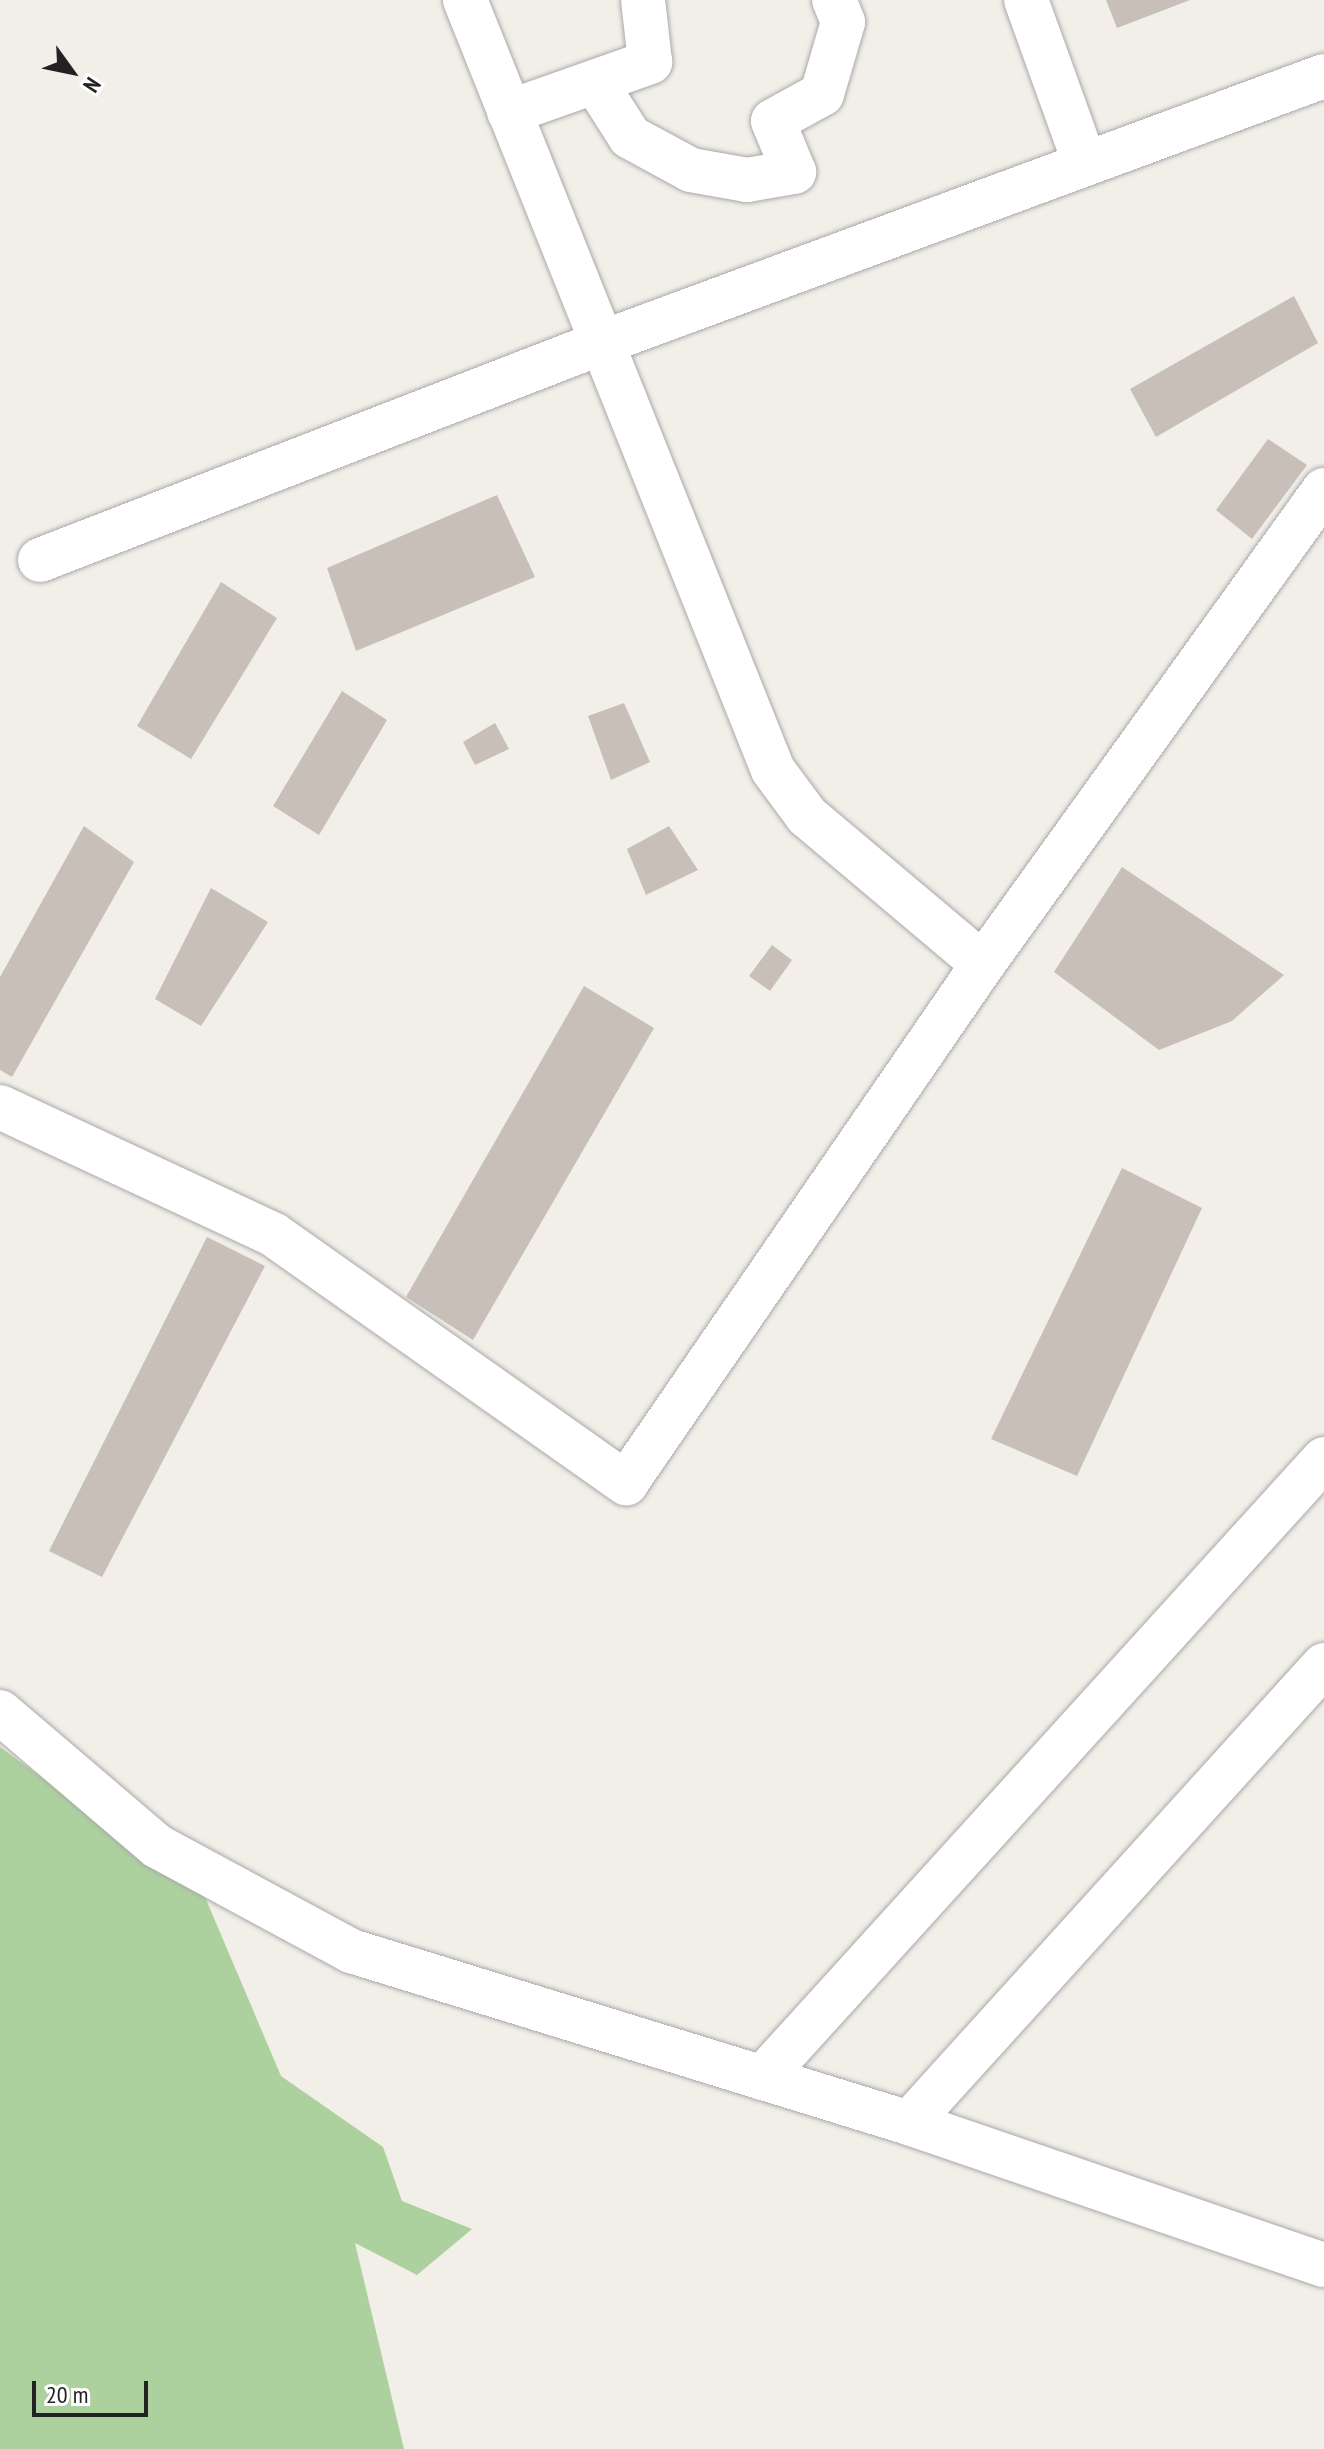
<!DOCTYPE html>
<html>
<head>
<meta charset="utf-8">
<style>
	body { margin:0 }
	#map { position:relative; width:1324px; height:2449px; overflow:hidden; background:#f2efe9; font-family:"PT Sans Narrow",sans-serif }
	div>[style] { position:absolute }
	[style*='--x'] { left:calc(var(--x)*1px); top:calc(var(--y)*1px); width:calc(var(--w)*1px); rotate:calc(var(--a)*1deg) }
	.forest>* { inset:0; background:#add19e }
	.building>* { inset:0; background:#c7bfb8 }
	.roads { filter:drop-shadow(0 0 2px #a9a9a9) drop-shadow(0 0 2px #a9a9a9) }
	.minor>* { height:44px; margin:-22px; padding:0 22px; transform-origin:22px; border-radius:22px; background:#fff }
	span { translate:-50% -50%; white-space:nowrap; text-align:center; line-height:1.15; -webkit-text-stroke:8px #fff; paint-order:stroke }
	.north { position:absolute; left:32px; top:32px; width:80px; height:80px; -webkit-text-stroke:6px #fff; paint-order:stroke; rotate:123deg; font-size:22px; font-weight:700; line-height:32px; text-align:center; color:#222 }
	.north::after { content:''; display:block; margin:auto; width:28px; height:36px; background:#222; clip-path:polygon(50% 0,100% 100%,50% 72%,0 100%) }
	.scale { position:absolute; left:32px; top:2381px; width:116px; height:36px; box-sizing:border-box; border:4px solid #222; border-top:0; padding-left:10px; font-size:24px; line-height:28px; white-space:nowrap; color:#222; -webkit-text-stroke:6px #fff; paint-order:stroke }
</style>
</head>
<body>
<div id="map">
	<div class="forest">
		<i style="clip-path:polygon(0 1747px,205px 1897px,281px 2076px,383px 2147px,402px 2201px,472px 2229px,417px 2275px,355px 2243px,404px 2449px,0 2449px)"></i>
	</div>
	<div class="building">
		<i style="clip-path:polygon(1106px 0,1190px 0,1117px 28px)"></i>
		<i style="clip-path:polygon(1294px 296px,1318px 343px,1156px 437px,1130px 389px)"></i>
		<i style="clip-path:polygon(1268px 439px,1307px 465px,1252px 539px,1216px 510px)"></i>
		<i style="clip-path:polygon(497px 495px,535px 577px,356px 651px,327px 568px)"></i>
		<i style="clip-path:polygon(221px 582px,277px 618px,191px 759px,137px 726px)"></i>
		<i style="clip-path:polygon(342px 691px,387px 720px,319px 835px,273px 806px)"></i>
		<i style="clip-path:polygon(624px 703px,650px 762px,611px 780px,588px 716px)"></i>
		<i style="clip-path:polygon(495px 723px,509px 749px,475px 765px,463px 742px)"></i>
		<i style="clip-path:polygon(84px 826px,134px 862px,12px 1077px,0 1070px,0 977px)"></i>
		<i style="clip-path:polygon(669px 826px,698px 870px,646px 895px,627px 849px)"></i>
		<i style="clip-path:polygon(1122px 867px,1284px 975px,1232px 1021px,1159px 1050px,1054px 972px)"></i>
		<i style="clip-path:polygon(211px 888px,268px 922px,201px 1026px,155px 999px)"></i>
		<i style="clip-path:polygon(772px 945px,792px 960px,770px 991px,749px 976px)"></i>
		<i style="clip-path:polygon(584px 986px,654px 1028px,473px 1340px,406px 1297px)"></i>
		<i style="clip-path:polygon(1122px 1168px,1202px 1208px,1077px 1476px,991px 1439px)"></i>
		<i style="clip-path:polygon(207px 1237px,265px 1266px,102px 1577px,49px 1551px)"></i>
	</div>
	<div class="roads">
		<div class="minor">
			<i style="--x:465;--y:0;--w:829;--a:68.2"></i>
			<i style="--x:773;--y:770;--w:57;--a:53.5"></i>
			<i style="--x:807;--y:816;--w:230;--a:40.1"></i>
			<i style="--x:1026;--y:0;--w:174;--a:70.2"></i>
			<i style="--x:595;--y:82;--w:65;--a:57.5"></i>
			<i style="--x:630;--y:137;--w:69;--a:28.4"></i>
			<i style="--x:691;--y:170;--w:57;--a:10.1"></i>
			<i style="--x:747;--y:180;--w:48;--a:-9.7"></i>
			<i style="--x:794;--y:172;--w:55;--a:-112.4"></i>
			<i style="--x:773;--y:121;--w:56;--a:-28.9"></i>
			<i style="--x:822;--y:94;--w:75;--a:-73.7"></i>
			<i style="--x:843;--y:22;--w:24;--a:-112"></i>
			<i style="--x:509;--y:112;--w:150;--a:-19.5"></i>
			<i style="--x:650;--y:62;--w:62;--a:-96.4"></i>
			<i style="--x:40;--y:560;--w:602;--a:-21.15"></i>
			<i style="--x:601;--y:343;--w:771;--a:-20.27"></i>
			<i style="--x:0;--y:1107;--w:302;--a:25"></i>
			<i style="--x:274;--y:1235;--w:431;--a:35.2"></i>
			<i style="--x:626;--y:1483;--w:630;--a:-55.48"></i>
			<i style="--x:983;--y:964;--w:584;--a:-54.27"></i>
			<i style="--x:0;--y:1712;--w:206;--a:40.5"></i>
			<i style="--x:157;--y:1846;--w:221;--a:28.4"></i>
			<i style="--x:351;--y:1951;--w:584;--a:17.13"></i>
			<i style="--x:909;--y:2123;--w:439;--a:18.9"></i>
			<i style="--x:762;--y:2078;--w:836;--a:-47.76"></i>
			<i style="--x:909;--y:2123;--w:618;--a:-47.82"></i>
		</div>
	</div>
	<div class="north">N</div>
	<div class="scale">20 m</div>
</div>
</body>
</html>
